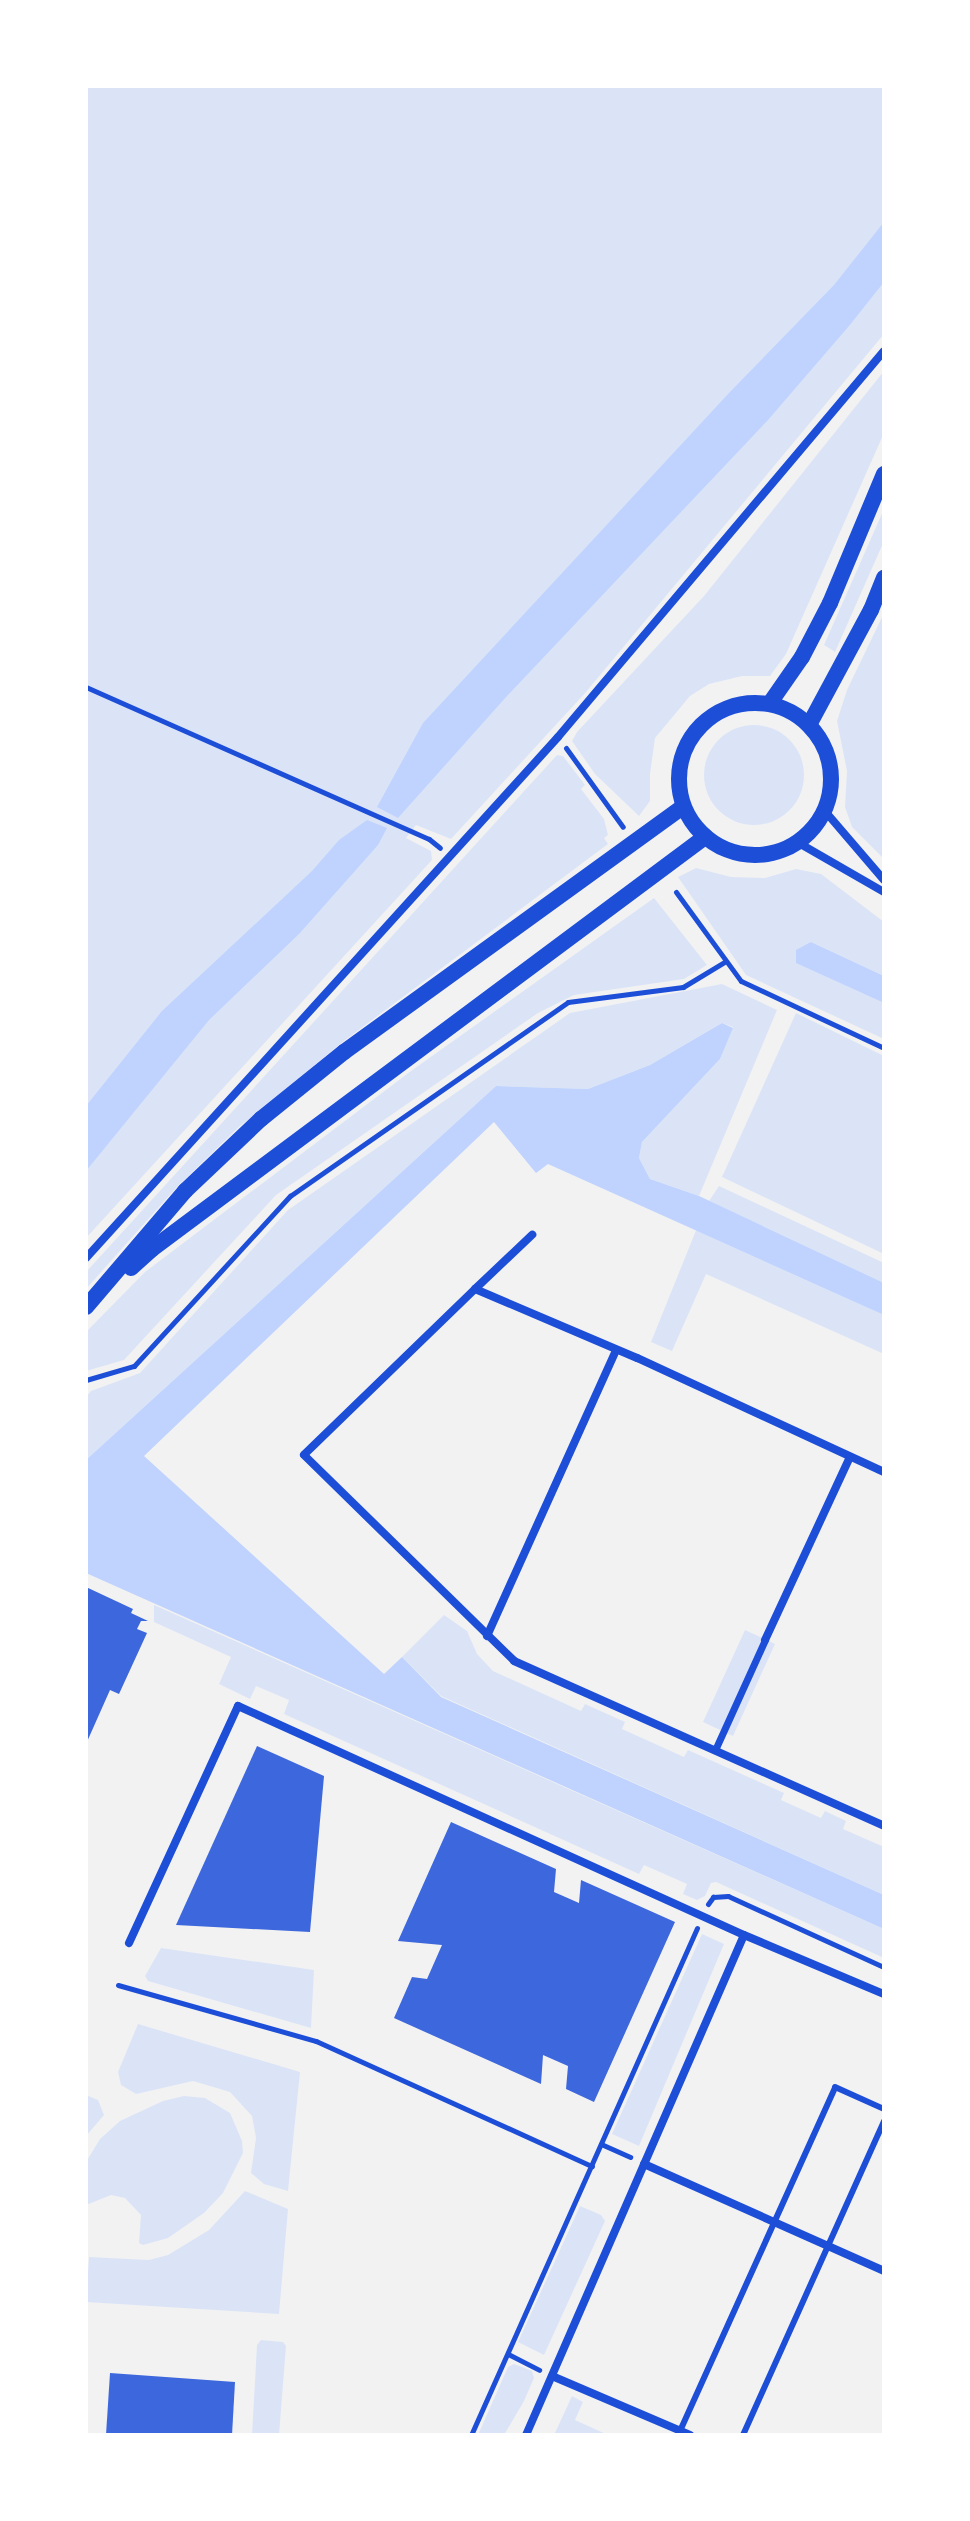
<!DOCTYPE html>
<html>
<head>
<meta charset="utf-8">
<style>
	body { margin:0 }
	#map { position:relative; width:970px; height:2521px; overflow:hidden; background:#f2f2f2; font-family:"Source Sans 3",sans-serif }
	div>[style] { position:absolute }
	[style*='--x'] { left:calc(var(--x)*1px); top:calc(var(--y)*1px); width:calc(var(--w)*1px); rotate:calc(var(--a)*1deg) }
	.green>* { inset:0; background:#dbe4f7 }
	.round { border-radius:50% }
	.water>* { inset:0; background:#bfd3fe }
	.building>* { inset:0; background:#3d67dc }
	.path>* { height:5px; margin:-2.5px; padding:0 2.5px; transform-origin:2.5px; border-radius:2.5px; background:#1d4ed8 }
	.service>* { height:6px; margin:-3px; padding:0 3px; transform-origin:3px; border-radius:3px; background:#1d4ed8 }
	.pedestrian>* { height:7px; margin:-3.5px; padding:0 3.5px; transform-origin:3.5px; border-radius:3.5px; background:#1d4ed8 }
	.minor>* { height:8px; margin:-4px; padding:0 4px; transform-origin:4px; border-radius:4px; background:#1d4ed8 }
	.secondary>* { height:16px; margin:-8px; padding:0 8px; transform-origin:8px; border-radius:8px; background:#1d4ed8 }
	.secondary>.ring { margin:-8px; padding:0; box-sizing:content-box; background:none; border:16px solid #1d4ed8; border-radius:50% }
	span { translate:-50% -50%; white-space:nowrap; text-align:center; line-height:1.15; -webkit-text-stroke:6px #fff; paint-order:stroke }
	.frame { position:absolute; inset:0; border:88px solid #fff; pointer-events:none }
</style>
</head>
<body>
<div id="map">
	<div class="green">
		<i style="clip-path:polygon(86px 86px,884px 86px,884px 334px,586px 692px,451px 839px,416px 825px,406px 838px,431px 851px,432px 860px,86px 1238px)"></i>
		<i style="clip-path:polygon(884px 371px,884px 433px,786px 654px,770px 676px,742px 676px,709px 684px,690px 696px,655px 738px,650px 774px,650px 801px,639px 816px,595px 774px,572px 741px,577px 732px,704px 596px)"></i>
		<i style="clip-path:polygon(884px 509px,884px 541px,835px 652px,824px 645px)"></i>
		<i style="clip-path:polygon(884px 613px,884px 859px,852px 827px,845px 807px,847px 771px,837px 721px,847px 690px)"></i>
		<i class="round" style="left:704px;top:725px;width:100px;height:100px"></i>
		<i style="clip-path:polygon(557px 755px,563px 756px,585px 785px,581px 789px,604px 819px,608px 835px,604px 838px,608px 844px,344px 1041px,240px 1126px,176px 1188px,86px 1289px,86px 1272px)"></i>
		<i style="clip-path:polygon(696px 868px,731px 877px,765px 878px,796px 869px,821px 874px,884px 922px,884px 976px,811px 942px,797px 963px,884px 1003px,884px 1039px,746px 975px,678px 877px)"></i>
		<i style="clip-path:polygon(654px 898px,707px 965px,684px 979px,574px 995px,538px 1013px,276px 1195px,124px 1360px,86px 1371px,86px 1332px,145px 1272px,411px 1071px)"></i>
		<i style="clip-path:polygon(722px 984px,777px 1010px,699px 1196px,650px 1179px,639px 1158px,642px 1142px,720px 1059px,733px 1027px,722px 1023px,650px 1065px,588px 1089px,496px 1086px,86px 1460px,86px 1397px,91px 1391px,140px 1373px,288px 1210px,570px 1013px)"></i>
		<i style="clip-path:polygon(796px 1013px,884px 1056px,884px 1254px,722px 1177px)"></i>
		<i style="clip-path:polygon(719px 1186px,884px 1263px,884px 1283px,709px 1201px)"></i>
		<i style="clip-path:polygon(697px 1228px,884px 1315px,884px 1354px,706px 1274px,672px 1351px,651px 1342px)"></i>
		<i style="clip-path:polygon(154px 1605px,884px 1929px,884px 1958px,716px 1882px,711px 1883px,705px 1896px,697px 1900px,683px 1894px,687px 1884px,644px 1865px,639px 1874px,284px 1714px,289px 1700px,256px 1686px,250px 1699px,219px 1684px,231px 1657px,154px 1622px)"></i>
		<i style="clip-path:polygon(444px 1615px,467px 1631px,477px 1654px,493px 1671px,581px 1711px,585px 1704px,625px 1722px,622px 1729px,684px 1757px,688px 1750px,784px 1793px,781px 1800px,821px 1818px,825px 1811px,846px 1821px,843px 1829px,884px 1847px,884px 1895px,441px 1696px,402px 1657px)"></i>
		<i style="clip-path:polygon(745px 1630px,775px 1644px,733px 1736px,703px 1722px)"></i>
		<i style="clip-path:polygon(702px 1934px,724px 1944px,639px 2146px,612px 2134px)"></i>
		<i style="clip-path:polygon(161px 1948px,314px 1970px,311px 2028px,148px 1981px,145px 1976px)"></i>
		<i style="clip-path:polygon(138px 2024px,300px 2072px,288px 2191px,264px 2184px,251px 2173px,256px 2138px,252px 2116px,230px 2092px,193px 2081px,136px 2094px,121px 2085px,118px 2072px)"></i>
		<i style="clip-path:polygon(86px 2095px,98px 2100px,104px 2115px,86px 2136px)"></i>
		<i style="clip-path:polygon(184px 2096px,205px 2098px,230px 2113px,242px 2141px,243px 2153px,223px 2193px,204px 2213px,168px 2238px,143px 2245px,139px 2243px,141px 2215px,125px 2198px,111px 2195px,86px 2205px,86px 2162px,100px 2139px,120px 2121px,163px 2101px)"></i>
		<i style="clip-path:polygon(245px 2191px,288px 2209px,279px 2314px,86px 2302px,89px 2257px,149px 2260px,168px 2255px,209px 2230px)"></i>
		<i style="clip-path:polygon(580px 2206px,601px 2215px,605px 2221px,544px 2355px,518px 2342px)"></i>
		<i style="clip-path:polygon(261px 2340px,283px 2342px,286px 2346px,279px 2435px,252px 2435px,257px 2345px)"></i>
		<i style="clip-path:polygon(514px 2364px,532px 2371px,534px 2378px,524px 2401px,504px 2435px,478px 2435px,508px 2367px)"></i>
		<i style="clip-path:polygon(572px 2396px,583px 2402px,575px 2420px,608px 2435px,554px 2435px)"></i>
	</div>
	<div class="water">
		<i style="clip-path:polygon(884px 222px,884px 282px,849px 326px,768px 420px,507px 696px,398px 818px,377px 807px,423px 723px,729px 393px,834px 285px)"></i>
		<i style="clip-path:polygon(367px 820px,387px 828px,378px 845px,299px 934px,209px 1020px,86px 1171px,86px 1106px,162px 1011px,312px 871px,339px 840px)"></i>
		<i style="clip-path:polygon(811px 942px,884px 976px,884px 1003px,796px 963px,796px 950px)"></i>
		<i style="clip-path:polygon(722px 1023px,733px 1028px,720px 1059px,642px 1142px,639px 1158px,650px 1179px,699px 1196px,884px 1283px,884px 1315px,548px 1164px,536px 1173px,494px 1122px,144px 1456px,384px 1674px,402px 1657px,441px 1697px,884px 1895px,884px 1929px,86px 1573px,86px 1460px,496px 1086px,588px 1089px,650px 1065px)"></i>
	</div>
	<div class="building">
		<i style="clip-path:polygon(86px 1587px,133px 1609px,131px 1613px,148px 1621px,141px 1621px,137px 1629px,147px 1633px,119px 1694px,110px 1690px,86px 1744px)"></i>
		<i style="clip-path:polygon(257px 1746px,324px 1776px,310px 1932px,176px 1925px)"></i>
		<i style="clip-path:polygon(451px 1822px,556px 1869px,554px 1892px,579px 1903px,581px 1880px,675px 1922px,594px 2102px,566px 2089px,568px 2066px,543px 2055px,541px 2084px,394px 2018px,412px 1977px,427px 1979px,442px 1945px,398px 1941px)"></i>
		<i style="clip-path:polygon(110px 2373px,235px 2382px,232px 2435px,106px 2435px)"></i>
	</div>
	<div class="path">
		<i style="--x:86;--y:687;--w:375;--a:23.9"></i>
		<i style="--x:429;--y:839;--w:14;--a:39"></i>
		<i style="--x:566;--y:748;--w:97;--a:54.2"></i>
		<i style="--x:676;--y:892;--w:110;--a:53.9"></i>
		<i style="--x:741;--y:981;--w:158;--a:25.1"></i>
		<i style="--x:86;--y:1380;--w:50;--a:-16.3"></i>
		<i style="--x:134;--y:1366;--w:231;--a:-47.5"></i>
		<i style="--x:290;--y:1196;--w:339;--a:-34.9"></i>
		<i style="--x:568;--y:1002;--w:116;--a:-7.4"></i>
		<i style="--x:683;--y:987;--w:50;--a:-31.2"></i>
		<i style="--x:708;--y:1904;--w:9;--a:-54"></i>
		<i style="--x:713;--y:1897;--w:15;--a:-4"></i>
		<i style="--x:728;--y:1896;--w:171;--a:24.5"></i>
		<i style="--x:118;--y:1985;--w:206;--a:15.8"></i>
		<i style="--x:316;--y:2041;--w:303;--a:24.4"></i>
		<i style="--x:601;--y:2144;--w:32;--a:24"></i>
		<i style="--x:508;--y:2354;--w:35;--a:27"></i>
		<i style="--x:471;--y:2435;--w:555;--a:-65.97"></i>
	</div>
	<div class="service">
		<i style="--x:680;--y:2431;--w:377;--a:-65.7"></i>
		<i style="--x:835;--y:2087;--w:54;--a:24.2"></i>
		<i style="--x:743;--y:2435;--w:344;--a:-65.8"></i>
	</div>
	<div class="pedestrian">
		<i style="--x:715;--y:1750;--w:121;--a:-65.6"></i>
	</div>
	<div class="minor">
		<i style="--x:824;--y:810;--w:92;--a:49.4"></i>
		<i style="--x:797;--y:842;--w:100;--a:29.9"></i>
		<i style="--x:86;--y:1258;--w:703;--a:-47.82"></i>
		<i style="--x:558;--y:737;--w:505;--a:-49.82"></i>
		<i style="--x:475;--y:1289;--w:79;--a:-43.5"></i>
		<i style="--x:884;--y:1472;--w:272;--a:-155.2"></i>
		<i style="--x:637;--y:1358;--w:176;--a:-156.9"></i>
		<i style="--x:475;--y:1289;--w:238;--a:135.9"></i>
		<i style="--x:304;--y:1455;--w:294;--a:44.4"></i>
		<i style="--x:514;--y:1661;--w:405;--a:24"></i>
		<i style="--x:487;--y:1636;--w:314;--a:-65.7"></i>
		<i style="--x:765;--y:1640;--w:202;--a:-65.1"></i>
		<i style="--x:129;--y:1943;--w:261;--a:-65.3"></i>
		<i style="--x:238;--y:1706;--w:555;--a:24.35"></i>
		<i style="--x:744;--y:1935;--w:152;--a:22.9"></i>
		<i style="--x:644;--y:2164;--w:263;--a:24"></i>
		<i style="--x:552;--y:2376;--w:150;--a:23.1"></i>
		<i style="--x:526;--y:2435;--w:545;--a:-66.44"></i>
	</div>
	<div class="secondary">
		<i class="ring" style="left:679px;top:703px;width:136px;height:136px"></i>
		<i style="--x:770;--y:703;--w:56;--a:-55.2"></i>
		<i style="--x:802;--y:657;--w:61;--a:-62.6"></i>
		<i style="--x:830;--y:603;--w:140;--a:-67.3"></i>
		<i style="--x:809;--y:725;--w:131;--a:-61.7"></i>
		<i style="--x:871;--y:610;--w:35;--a:-68"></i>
		<i style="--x:131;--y:1268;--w:28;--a:-42"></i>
		<i style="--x:152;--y:1249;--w:690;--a:-36.69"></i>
		<i style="--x:86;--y:1307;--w:153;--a:-49.5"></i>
		<i style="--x:185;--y:1191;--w:105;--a:-43.5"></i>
		<i style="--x:261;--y:1119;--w:107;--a:-38.9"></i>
		<i style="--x:344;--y:1052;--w:418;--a:-35.9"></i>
	</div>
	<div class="frame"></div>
</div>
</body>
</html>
